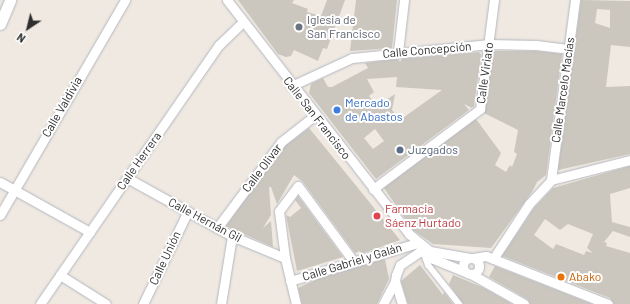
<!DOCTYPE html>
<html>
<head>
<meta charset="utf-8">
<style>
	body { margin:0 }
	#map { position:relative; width:630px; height:304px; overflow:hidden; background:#efe9e1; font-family:Barlow,sans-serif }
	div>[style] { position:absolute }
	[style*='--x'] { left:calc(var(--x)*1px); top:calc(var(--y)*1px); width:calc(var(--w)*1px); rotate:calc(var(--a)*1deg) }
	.building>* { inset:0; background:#cbc7bf }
	.roads { filter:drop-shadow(0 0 1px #b4b7c1) drop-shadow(0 0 1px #b4b7c1) }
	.pedestrian>* { height:6px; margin:-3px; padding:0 3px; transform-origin:3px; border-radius:3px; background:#fff }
	.minor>* { height:9px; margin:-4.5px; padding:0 4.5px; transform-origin:4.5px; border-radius:4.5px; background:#fff }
	.minor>.ring { margin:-4.5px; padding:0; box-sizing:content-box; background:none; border:9px solid #fff; border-radius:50% }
	.tertiary>* { height:11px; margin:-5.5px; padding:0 5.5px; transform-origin:5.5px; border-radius:5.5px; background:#fff }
	.dots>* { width:11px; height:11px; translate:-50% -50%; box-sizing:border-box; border:2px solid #fff; border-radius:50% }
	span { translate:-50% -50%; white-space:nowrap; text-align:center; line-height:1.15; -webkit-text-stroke:4px #fff; paint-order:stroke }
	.worship-label { font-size:12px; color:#5b616d }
	.left { translate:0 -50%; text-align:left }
	.street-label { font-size:12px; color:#2e2e2e }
	.shop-label { font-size:12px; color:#366cbe }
	.service-label { font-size:12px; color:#4e5e75 }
	.health-label { font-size:12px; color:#be3a42 }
	.food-label { font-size:12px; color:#c56008 }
	.north { position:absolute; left:8px; top:8px; width:40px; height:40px; -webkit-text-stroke:3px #fff; paint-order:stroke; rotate:215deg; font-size:11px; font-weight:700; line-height:16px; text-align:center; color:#2e2e2e }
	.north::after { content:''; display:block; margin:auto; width:14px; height:18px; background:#2e2e2e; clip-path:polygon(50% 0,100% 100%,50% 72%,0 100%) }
</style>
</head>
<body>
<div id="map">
	<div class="building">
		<i style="clip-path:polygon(238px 0,294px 0,292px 3px,308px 9px,307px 12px,321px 16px,327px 0,345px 0,327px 49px,323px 48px,318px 61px,294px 50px,291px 56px,286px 57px,278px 54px)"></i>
		<i style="clip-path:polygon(356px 0,397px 0,392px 48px,350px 51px)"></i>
		<i style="clip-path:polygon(evenodd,581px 0,630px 1px,630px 47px,611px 45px,606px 87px,630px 86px,630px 154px,558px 170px,581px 0,597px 9px,610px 10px,610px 28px,595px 23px,597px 9px)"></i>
		<i style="clip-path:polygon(493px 51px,536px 51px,562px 54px,546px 175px,537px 182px,532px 192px,491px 248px,433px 244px,413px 230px,384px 188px,476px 119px,501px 153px,495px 165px,506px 172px,510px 165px,512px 167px,517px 154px,514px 152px,518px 130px,484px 113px)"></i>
		<i style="clip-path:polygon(evenodd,479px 52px,481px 55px,474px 106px,472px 108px,464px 104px,469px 110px,376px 179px,309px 93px,311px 84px,323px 78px,328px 87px,332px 87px,368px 68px,365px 63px,398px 59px,400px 62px,402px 59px,479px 52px,397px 77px,396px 87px,442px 90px,400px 120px,392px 110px,395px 94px,377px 106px,369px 96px,374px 92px,367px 79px,397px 77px,479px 52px,375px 129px,384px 141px,373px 149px,364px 138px,375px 129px)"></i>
		<i style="clip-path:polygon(309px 128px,345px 172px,400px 240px,361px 254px,360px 251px,355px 253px,303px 182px,294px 175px,277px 204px,271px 187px,269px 187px,271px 215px,263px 228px,271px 221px,273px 247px,226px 226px,285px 146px)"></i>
		<i style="clip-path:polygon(evenodd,630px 166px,630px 188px,610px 194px,612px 222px,630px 227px,630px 237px,613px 231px,604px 242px,607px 243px,606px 246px,630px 253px,630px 304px,614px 304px,610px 298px,502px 256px,534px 208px,553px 188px,630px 166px,545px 219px,560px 230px,568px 224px,593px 234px,587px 248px,593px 253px,586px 251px,584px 255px,556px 244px,553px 249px,534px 235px,545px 219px)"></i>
		<i style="clip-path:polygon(298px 196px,343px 257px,297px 271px,286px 215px,290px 217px,301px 208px,295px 200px)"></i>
		<i style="clip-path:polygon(385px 259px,389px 279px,377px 304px,302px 304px,298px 288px,317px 279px)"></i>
		<i style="clip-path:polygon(420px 265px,443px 295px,444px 292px,453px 304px,408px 304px,401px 281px)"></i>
		<i style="clip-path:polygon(495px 266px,592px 304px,530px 304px,527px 299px,489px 277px)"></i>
		<i style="clip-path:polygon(453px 275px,484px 288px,512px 304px,463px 304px,449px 284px)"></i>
	</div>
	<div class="roads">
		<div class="pedestrian">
			<i style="--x:424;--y:254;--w:12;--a:70"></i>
			<i style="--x:428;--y:265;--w:50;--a:51.5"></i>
		</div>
		<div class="minor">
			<i style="--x:227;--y:0;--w:296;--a:52.1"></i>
			<i style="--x:409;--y:234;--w:27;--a:39"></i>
			<i style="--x:430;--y:251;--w:39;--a:10"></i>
			<i style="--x:398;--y:52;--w:52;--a:-83.4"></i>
			<i style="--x:291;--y:86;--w:67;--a:-24.7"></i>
			<i style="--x:352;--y:58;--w:138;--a:-5.8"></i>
			<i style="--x:489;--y:44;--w:47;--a:1.2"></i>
			<i style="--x:536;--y:45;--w:32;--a:7"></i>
			<i style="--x:127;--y:178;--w:120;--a:28.9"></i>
			<i style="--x:232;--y:236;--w:57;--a:22.5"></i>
			<i style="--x:551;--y:180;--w:182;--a:-82.4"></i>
			<i style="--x:0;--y:182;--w:103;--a:29.1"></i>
			<i style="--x:373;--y:189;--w:134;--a:-36.8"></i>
			<i style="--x:480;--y:109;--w:110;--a:-82.7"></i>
			<i style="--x:0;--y:215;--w:249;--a:-59.8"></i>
			<i style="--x:217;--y:228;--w:107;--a:-53.3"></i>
			<i style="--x:281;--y:142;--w:42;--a:-38.2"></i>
			<i style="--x:420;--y:250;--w:14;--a:36"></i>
			<i style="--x:431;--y:258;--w:38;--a:22"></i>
			<i class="ring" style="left:463px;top:258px;width:7px;height:7px"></i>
			<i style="--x:473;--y:258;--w:13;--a:-9"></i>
			<i style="--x:486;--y:256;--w:131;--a:21.5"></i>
			<i style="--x:493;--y:259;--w:66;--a:-56.8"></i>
			<i style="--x:529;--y:204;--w:33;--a:-47"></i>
			<i style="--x:551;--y:180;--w:81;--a:-14.2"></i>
			<i style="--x:471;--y:274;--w:61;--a:29.5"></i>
			<i style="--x:60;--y:275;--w:54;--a:32.2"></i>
			<i style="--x:290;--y:281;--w:129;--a:-16.6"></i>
			<i style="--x:40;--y:304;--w:315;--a:-55.4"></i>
			<i style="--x:219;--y:45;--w:33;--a:-44"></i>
			<i style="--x:143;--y:304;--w:103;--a:-64.2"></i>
			<i style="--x:221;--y:304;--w:69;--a:-80.8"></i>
			<i style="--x:296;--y:304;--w:47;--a:-103.4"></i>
			<i style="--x:285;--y:258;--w:47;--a:-97.3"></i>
			<i style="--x:279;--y:211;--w:31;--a:-53"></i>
			<i style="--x:298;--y:186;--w:94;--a:53.6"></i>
			<i style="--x:383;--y:304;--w:26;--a:-62"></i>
			<i style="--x:402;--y:304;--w:24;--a:-107"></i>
			<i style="--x:395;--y:281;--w:6;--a:-81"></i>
			<i style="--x:396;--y:275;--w:11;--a:-68"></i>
			<i style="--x:400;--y:265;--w:25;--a:-34"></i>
		</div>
		<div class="tertiary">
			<i style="--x:0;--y:24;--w:26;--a:-67"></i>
		</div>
	</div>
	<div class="dots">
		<i style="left:299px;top:27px;background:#6b7280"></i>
		<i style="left:337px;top:110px;background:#3f7fe0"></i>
		<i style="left:400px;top:150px;background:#5c6f8a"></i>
		<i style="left:377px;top:216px;background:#e0444e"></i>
		<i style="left:561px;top:277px;background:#e8710a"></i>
	</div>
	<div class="worship-label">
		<span class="left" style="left:307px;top:27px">Iglesia de<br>San Francisco</span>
	</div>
	<div class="street-label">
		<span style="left:427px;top:50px;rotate:-5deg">Calle Concepción</span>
		<span style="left:485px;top:73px;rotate:-82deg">Calle Viriato</span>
		<span style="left:563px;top:90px;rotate:-82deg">Calle Marcelo Macías</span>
		<span style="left:62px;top:107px;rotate:-60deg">Calle Valdivia</span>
		<span style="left:317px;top:118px;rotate:52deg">Calle San Francisco</span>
		<span style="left:139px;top:161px;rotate:-55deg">Calle Herrera</span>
		<span style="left:262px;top:168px;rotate:-53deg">Calle Olivar</span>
		<span style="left:205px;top:220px;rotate:28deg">Calle Hernán Gil</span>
		<span style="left:165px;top:258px;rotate:-65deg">Calle Unión</span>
		<span style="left:352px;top:262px;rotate:-17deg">Calle Gabriel y Galán</span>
	</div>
	<div class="shop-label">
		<span class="left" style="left:345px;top:110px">Mercado<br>de Abastos</span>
	</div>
	<div class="service-label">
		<span class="left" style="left:408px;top:150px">Juzgados</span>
	</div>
	<div class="health-label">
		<span class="left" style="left:385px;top:216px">Farmacia<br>Sáenz Hurtado</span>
	</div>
	<div class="food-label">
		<span class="left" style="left:569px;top:277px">Abako</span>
	</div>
	<div class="north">N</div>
</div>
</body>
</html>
